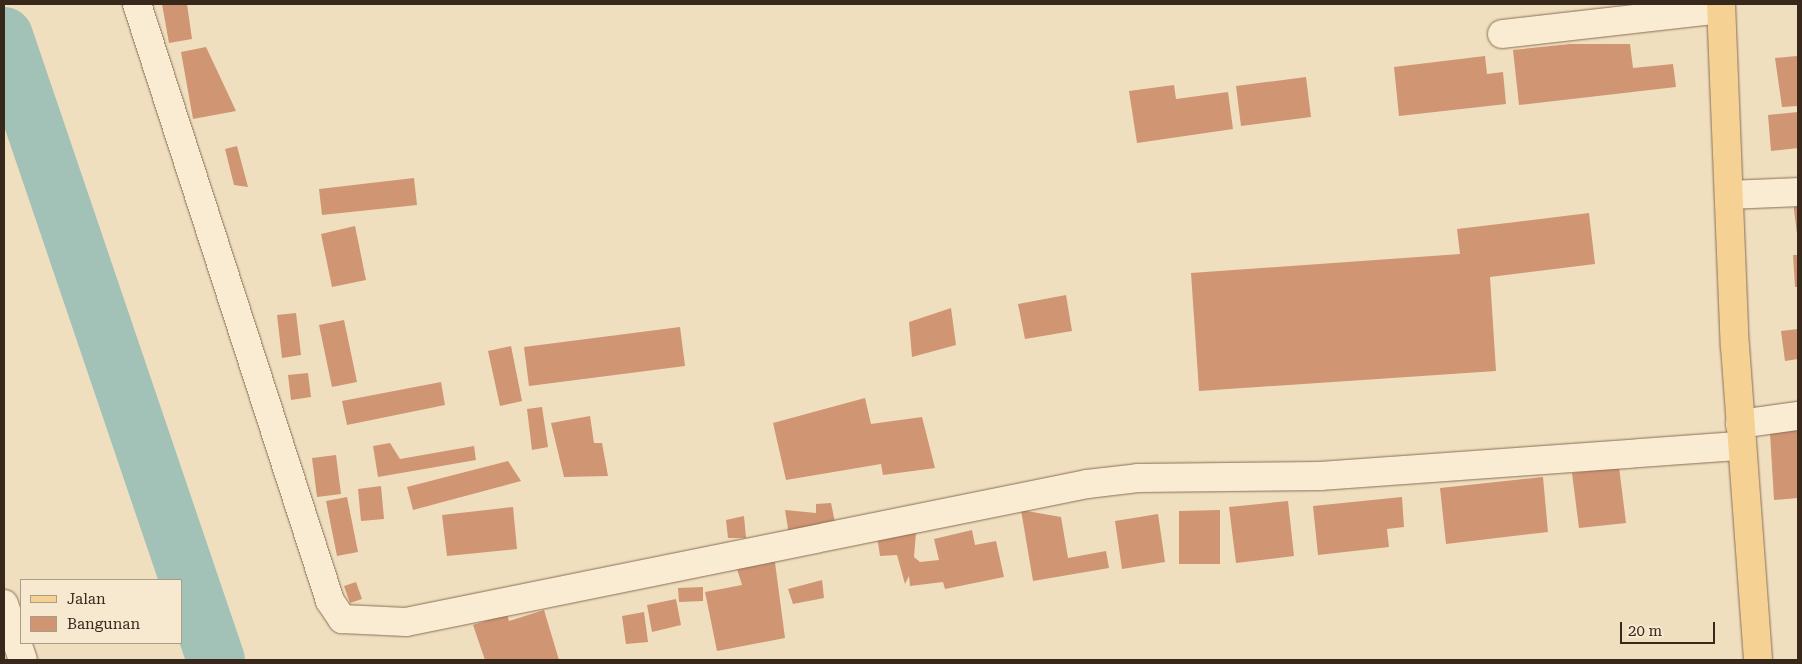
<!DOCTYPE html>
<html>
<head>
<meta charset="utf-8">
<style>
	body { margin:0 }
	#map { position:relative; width:1802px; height:664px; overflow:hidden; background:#f0dfbf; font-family:"Roboto Serif",serif }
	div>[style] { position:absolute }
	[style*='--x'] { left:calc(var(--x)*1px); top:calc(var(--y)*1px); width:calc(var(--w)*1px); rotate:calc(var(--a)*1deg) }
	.river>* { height:58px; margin:-29px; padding:0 29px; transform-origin:29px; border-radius:29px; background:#a2c1b7 }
	.building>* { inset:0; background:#d09573 }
	.roads { filter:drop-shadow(0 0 1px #896f57) drop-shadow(0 0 1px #896f57) }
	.minor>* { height:28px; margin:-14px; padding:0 14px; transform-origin:14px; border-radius:14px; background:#faecd2 }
	.major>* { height:28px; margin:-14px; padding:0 14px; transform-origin:14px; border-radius:14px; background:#f5d294 }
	span { translate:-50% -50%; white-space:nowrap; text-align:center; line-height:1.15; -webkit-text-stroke:4px #f7e9cf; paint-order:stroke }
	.frame { position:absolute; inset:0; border:5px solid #38281c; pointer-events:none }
	.legend { position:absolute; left:20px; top:579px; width:162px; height:65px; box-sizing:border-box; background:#f7e9cf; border:1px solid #ab9c87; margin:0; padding:6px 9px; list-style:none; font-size:15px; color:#38281c }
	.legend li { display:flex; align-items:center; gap:10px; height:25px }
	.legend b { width:25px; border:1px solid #ab9c87 }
	.scale { position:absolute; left:1620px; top:622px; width:95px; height:22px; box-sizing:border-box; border:2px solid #38281c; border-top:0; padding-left:6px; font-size:15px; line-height:18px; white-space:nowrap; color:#38281c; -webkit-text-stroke:4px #f7e9cf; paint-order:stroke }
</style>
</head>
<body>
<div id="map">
	<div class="river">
		<i style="--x:4;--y:36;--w:659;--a:71.24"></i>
	</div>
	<div class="building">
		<i style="clip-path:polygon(162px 4px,187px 4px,192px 39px,169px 43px)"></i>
		<i style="clip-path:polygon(1570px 44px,1630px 44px,1633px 68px,1673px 64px,1676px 87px,1519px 105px,1513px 50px)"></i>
		<i style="clip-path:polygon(206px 47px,236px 111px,193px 119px,181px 52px)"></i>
		<i style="clip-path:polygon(1485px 56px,1487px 74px,1503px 72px,1506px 104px,1399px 116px,1394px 67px)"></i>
		<i style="clip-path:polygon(1797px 56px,1798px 106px,1782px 107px,1775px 58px)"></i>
		<i style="clip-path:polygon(1306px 77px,1311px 117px,1241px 126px,1236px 86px)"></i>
		<i style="clip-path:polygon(1174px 85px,1176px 99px,1228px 92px,1233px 129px,1137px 143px,1129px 91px)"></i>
		<i style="clip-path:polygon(1798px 112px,1798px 148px,1771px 151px,1768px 115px)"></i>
		<i style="clip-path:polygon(237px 146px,248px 187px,234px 185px,225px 149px)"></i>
		<i style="clip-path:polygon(414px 178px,417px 205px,322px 215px,319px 189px)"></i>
		<i style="clip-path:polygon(1793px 202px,1798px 202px,1798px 234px,1797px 234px)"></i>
		<i style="clip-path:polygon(1589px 213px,1595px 264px,1490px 277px,1496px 371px,1199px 391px,1191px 273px,1460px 254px,1457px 229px)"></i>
		<i style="clip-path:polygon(355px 226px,366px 280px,332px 287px,321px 234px)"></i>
		<i style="clip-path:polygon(1793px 255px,1798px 255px,1798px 287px,1795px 287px)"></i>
		<i style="clip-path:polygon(1066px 295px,1072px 331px,1025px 339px,1018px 304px)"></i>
		<i style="clip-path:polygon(951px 308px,956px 345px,912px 357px,909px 322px)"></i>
		<i style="clip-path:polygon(296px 313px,301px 355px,282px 358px,277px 315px)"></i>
		<i style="clip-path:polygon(344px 320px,357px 382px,332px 387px,319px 325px)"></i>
		<i style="clip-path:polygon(680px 327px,685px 366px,529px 386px,524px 347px)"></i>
		<i style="clip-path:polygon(1798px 329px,1798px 359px,1785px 361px,1781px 331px)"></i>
		<i style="clip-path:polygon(511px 346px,522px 401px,500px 406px,488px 351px)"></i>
		<i style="clip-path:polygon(308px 373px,311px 397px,291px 400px,288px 375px)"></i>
		<i style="clip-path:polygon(441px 382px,445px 405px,347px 425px,342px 401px)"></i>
		<i style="clip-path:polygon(865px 398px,871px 424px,922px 417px,935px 468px,883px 475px,881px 464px,786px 480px,773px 423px)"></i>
		<i style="clip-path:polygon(542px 407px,548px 447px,532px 450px,527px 409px)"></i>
		<i style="clip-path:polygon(590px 416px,594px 443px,602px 443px,608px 476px,564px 477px,551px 423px)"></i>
		<i style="clip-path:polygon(1798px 428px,1798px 498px,1774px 500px,1770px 433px)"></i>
		<i style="clip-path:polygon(390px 443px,400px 459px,474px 446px,476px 460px,378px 477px,373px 446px)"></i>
		<i style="clip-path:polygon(336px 455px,341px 494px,317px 497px,312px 458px)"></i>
		<i style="clip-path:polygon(508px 461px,521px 481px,413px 510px,407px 487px)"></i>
		<i style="clip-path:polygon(1619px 467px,1626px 523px,1579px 528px,1572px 473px)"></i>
		<i style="clip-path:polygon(1543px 477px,1548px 532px,1446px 544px,1440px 488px)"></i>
		<i style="clip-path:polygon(381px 486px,384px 519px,361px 521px,358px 489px)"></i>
		<i style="clip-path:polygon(347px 497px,358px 552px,337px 556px,326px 501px)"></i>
		<i style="clip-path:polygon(1402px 497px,1404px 527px,1387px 529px,1389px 547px,1318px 555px,1313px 506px)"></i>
		<i style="clip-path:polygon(1288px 501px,1294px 556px,1236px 563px,1229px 507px)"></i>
		<i style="clip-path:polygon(831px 503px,836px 527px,789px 535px,785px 510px,816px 513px,816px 504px)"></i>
		<i style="clip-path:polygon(513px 507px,517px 549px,447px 556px,442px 515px)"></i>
		<i style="clip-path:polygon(1021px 510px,1061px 517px,1068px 558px,1106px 551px,1109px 568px,1033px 581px)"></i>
		<i style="clip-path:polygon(1220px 510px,1220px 564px,1179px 564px,1179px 511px)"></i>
		<i style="clip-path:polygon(1158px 514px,1165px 562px,1122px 569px,1115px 521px)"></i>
		<i style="clip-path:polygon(744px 516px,746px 538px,728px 538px,726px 520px)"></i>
		<i style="clip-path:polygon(917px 520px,914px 557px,920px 562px,939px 560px,934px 539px,972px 530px,975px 545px,996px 541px,1004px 577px,945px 589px,943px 582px,910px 586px,909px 576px,905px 584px,897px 555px,880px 556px,876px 529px)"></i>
		<i style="clip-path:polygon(770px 555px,774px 555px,785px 638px,717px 651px,705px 592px,742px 585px,737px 569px,770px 563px)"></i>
		<i style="clip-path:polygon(822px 580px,824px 598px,793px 604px,788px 589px)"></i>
		<i style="clip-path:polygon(356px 582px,362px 599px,350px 603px,344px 586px)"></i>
		<i style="clip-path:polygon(703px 587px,703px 601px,679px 602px,678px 588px)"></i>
		<i style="clip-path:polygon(676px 599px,681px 625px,652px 632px,647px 605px)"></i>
		<i style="clip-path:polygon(544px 610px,559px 660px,485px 660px,473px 625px,507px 614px,509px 621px)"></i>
		<i style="clip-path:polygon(644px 612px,648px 642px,626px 644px,622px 616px)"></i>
	</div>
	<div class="roads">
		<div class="minor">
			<i style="--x:137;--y:4;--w:627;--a:72.08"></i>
			<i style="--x:330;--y:601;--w:22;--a:56"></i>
			<i style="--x:342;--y:619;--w:64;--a:2.7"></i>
			<i style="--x:406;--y:622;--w:695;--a:-11.46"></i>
			<i style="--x:1087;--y:484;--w:51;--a:-6.7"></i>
			<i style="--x:1138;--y:478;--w:182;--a:-0.6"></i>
			<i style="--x:1320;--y:476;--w:422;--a:-4.1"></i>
			<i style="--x:1502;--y:34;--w:220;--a:-6.5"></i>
			<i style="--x:1730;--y:195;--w:68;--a:-2.5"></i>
			<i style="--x:1740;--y:424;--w:59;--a:-7.9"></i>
			<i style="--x:4;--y:604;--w:59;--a:71.3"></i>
		</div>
		<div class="major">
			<i style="--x:1721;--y:4;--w:342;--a:87.7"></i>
			<i style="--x:1735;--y:346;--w:315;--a:85.8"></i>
		</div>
	</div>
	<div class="frame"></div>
	<ul class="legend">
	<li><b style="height:6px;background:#f5d294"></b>Jalan</li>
	<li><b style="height:14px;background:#d09573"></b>Bangunan</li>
	</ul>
	<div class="scale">20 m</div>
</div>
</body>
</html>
